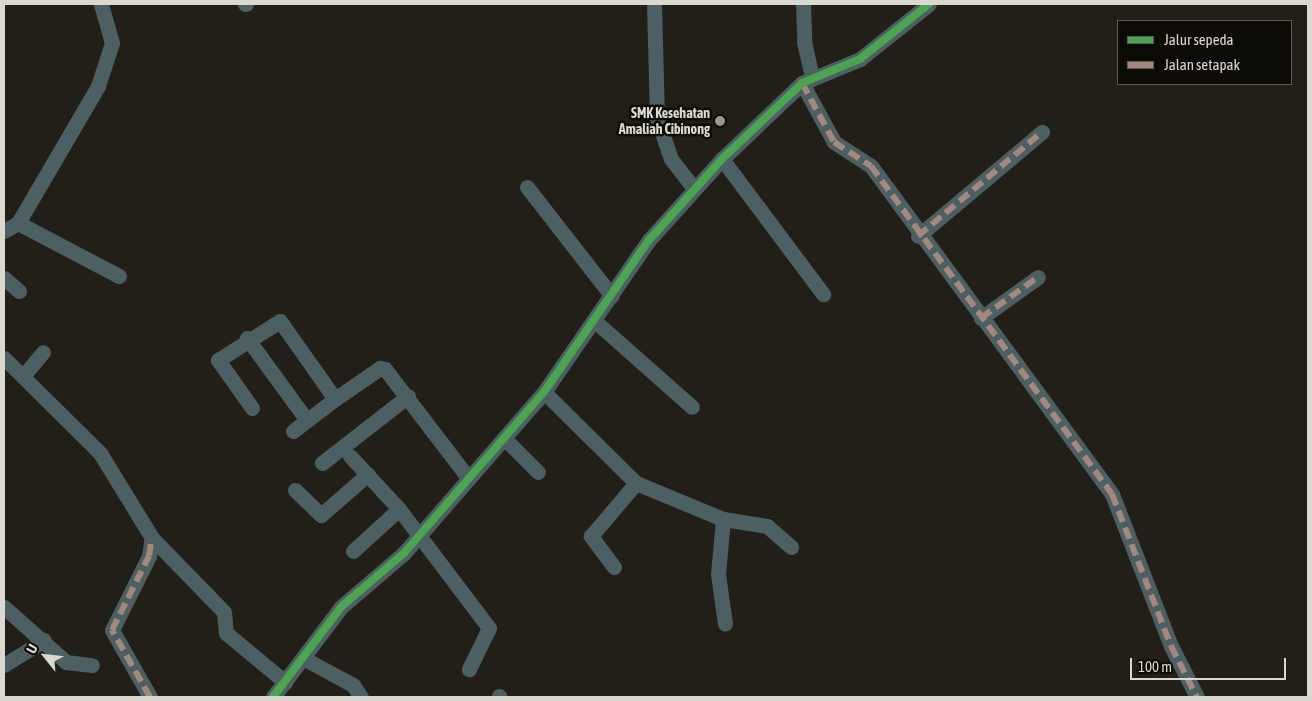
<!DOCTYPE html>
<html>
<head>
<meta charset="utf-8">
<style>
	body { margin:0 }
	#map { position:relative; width:1312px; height:701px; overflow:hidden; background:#221f18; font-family:"Asap Condensed",sans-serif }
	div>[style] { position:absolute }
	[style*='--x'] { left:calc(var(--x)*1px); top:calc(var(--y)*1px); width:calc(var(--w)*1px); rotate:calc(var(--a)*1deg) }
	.minor>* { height:15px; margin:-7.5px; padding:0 7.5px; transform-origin:7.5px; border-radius:7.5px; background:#4c5f63 }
	.quiet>* { height:6px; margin-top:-3px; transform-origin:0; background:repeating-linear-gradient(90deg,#a5887d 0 12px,transparent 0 18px) }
	.cycleway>* { height:8px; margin:-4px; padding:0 4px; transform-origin:4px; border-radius:4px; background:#4ca352 }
	.dots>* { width:14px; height:14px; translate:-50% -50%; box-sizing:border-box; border:2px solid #0d0b06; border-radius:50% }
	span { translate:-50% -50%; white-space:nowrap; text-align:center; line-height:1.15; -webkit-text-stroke:5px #0d0b06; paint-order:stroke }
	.poi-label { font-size:14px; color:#dbd8cf; font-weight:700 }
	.right { translate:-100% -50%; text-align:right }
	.frame { position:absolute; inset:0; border:5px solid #dbd8cf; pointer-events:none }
	.legend { position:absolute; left:1117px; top:20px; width:175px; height:65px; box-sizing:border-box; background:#0d0b06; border:1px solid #5f5d56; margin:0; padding:6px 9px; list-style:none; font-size:15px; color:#dbd8cf }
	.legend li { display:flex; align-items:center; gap:10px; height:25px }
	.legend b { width:25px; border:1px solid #5f5d56 }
	.north { position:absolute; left:20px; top:631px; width:50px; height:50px; -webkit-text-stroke:4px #0d0b06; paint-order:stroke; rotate:299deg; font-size:14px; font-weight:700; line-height:20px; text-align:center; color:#dbd8cf }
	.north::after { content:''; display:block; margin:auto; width:18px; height:22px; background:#dbd8cf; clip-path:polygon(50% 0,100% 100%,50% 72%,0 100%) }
	.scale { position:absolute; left:1130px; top:658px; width:156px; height:22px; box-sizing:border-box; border:2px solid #dbd8cf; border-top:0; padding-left:6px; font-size:15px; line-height:18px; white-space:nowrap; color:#dbd8cf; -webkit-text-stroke:4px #0d0b06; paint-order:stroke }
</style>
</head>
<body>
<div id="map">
	<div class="minor">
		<i style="--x:245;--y:4;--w:1;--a:0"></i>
		<i style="--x:654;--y:4;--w:114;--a:88.5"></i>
		<i style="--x:657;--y:118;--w:43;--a:71.1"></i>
		<i style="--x:671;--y:159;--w:37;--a:52"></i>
		<i style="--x:803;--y:4;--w:38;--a:88"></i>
		<i style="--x:804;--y:42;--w:36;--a:77"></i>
		<i style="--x:802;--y:83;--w:67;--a:61.5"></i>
		<i style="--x:834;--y:142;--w:44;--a:33"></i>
		<i style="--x:871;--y:166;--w:407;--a:53.7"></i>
		<i style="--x:1112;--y:494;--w:163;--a:68.8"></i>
		<i style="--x:1171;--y:646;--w:57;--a:63"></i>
		<i style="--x:722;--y:159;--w:169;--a:53.2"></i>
		<i style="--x:527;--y:187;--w:138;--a:52.1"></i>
		<i style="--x:18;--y:223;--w:114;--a:27.7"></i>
		<i style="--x:4;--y:231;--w:16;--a:-30"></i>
		<i style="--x:18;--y:223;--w:159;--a:-59.7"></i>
		<i style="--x:98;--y:86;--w:45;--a:-72"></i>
		<i style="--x:112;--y:43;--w:41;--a:-105.8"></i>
		<i style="--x:918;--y:236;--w:162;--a:-40"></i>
		<i style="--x:4;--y:278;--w:20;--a:41"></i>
		<i style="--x:981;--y:318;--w:70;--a:-35.7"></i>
		<i style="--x:596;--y:322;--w:128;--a:41.5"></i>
		<i style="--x:247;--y:338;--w:100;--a:53.9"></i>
		<i style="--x:4;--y:358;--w:135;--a:44.7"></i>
		<i style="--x:100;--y:453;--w:100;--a:58.5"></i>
		<i style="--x:152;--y:538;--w:103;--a:45.8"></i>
		<i style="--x:224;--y:612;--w:21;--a:85"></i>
		<i style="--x:226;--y:633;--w:77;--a:39.7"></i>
		<i style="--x:23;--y:376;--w:31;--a:-50"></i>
		<i style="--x:544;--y:392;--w:129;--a:44.7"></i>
		<i style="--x:636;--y:483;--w:94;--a:22.5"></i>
		<i style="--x:723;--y:519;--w:45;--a:9"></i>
		<i style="--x:767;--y:526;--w:32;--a:41"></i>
		<i style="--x:252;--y:408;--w:59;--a:-125.3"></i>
		<i style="--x:218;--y:360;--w:73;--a:-32.2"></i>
		<i style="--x:280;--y:321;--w:95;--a:54.8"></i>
		<i style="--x:335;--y:399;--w:55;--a:-34.6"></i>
		<i style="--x:380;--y:368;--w:5;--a:11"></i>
		<i style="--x:385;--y:369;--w:138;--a:52.6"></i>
		<i style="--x:293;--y:431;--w:53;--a:-37.3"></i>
		<i style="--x:504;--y:438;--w:48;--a:45"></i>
		<i style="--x:350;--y:456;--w:72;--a:47.2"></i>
		<i style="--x:399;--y:509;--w:149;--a:52.9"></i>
		<i style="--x:489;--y:628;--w:46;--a:116"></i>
		<i style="--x:322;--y:463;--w:109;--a:-37.9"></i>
		<i style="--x:295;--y:490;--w:36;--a:44"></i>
		<i style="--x:321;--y:515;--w:62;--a:-41.1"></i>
		<i style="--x:723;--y:519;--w:55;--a:95.2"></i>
		<i style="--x:718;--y:574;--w:50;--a:82"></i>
		<i style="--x:353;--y:551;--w:62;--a:-42.4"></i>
		<i style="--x:614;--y:567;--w:39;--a:-127"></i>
		<i style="--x:591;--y:536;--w:70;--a:-49.7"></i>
		<i style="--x:4;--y:607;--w:83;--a:41.6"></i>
		<i style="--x:66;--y:662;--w:26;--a:7"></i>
		<i style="--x:303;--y:658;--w:57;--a:28.4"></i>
		<i style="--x:353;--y:685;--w:14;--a:56"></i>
		<i style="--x:4;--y:665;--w:47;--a:-32"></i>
		<i style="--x:499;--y:696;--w:1;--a:45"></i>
		<i style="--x:150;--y:697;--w:77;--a:-119.6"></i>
		<i style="--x:112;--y:630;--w:83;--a:-63.4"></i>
		<i style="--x:149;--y:556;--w:18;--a:-81"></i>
		<i style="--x:273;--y:697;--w:113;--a:-52.9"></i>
		<i style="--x:341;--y:607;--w:83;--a:-40.6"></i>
		<i style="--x:404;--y:553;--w:213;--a:-49"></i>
		<i style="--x:544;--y:392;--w:185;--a:-55.4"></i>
		<i style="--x:649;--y:240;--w:109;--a:-48"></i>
		<i style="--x:722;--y:159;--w:110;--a:-43.5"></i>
		<i style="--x:802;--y:83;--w:63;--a:-22.5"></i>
		<i style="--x:860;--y:59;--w:88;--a:-38.6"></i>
	</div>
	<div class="quiet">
		<i style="--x:802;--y:83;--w:67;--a:61.5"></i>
		<i style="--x:834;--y:142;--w:44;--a:33"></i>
		<i style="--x:871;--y:166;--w:407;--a:53.7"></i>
		<i style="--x:1112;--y:494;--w:163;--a:68.8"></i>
		<i style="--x:1171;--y:646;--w:57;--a:63"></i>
		<i style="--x:918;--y:236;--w:162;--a:-40"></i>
		<i style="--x:981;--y:318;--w:70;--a:-35.7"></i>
		<i style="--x:150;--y:697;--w:77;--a:-119.6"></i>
		<i style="--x:112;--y:630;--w:83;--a:-63.4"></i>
		<i style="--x:149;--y:556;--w:18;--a:-81"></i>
	</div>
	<div class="cycleway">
		<i style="--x:273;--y:697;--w:113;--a:-52.9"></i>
		<i style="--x:341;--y:607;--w:83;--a:-40.6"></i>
		<i style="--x:404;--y:553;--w:213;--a:-49"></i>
		<i style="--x:544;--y:392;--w:185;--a:-55.4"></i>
		<i style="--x:649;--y:240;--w:109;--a:-48"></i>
		<i style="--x:722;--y:159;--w:110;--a:-43.5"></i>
		<i style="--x:802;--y:83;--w:63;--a:-22.5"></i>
		<i style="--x:860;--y:59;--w:88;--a:-38.6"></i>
	</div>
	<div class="dots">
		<i style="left:720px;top:121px;background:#9a978f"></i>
	</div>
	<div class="poi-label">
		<span class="right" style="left:710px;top:121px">SMK Kesehatan<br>Amaliah Cibinong</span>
	</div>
	<div class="frame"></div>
	<ul class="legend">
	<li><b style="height:6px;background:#4ca352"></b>Jalur sepeda</li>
	<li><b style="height:6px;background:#a5887d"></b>Jalan setapak</li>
	</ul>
	<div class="north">U</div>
	<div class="scale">100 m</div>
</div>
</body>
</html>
